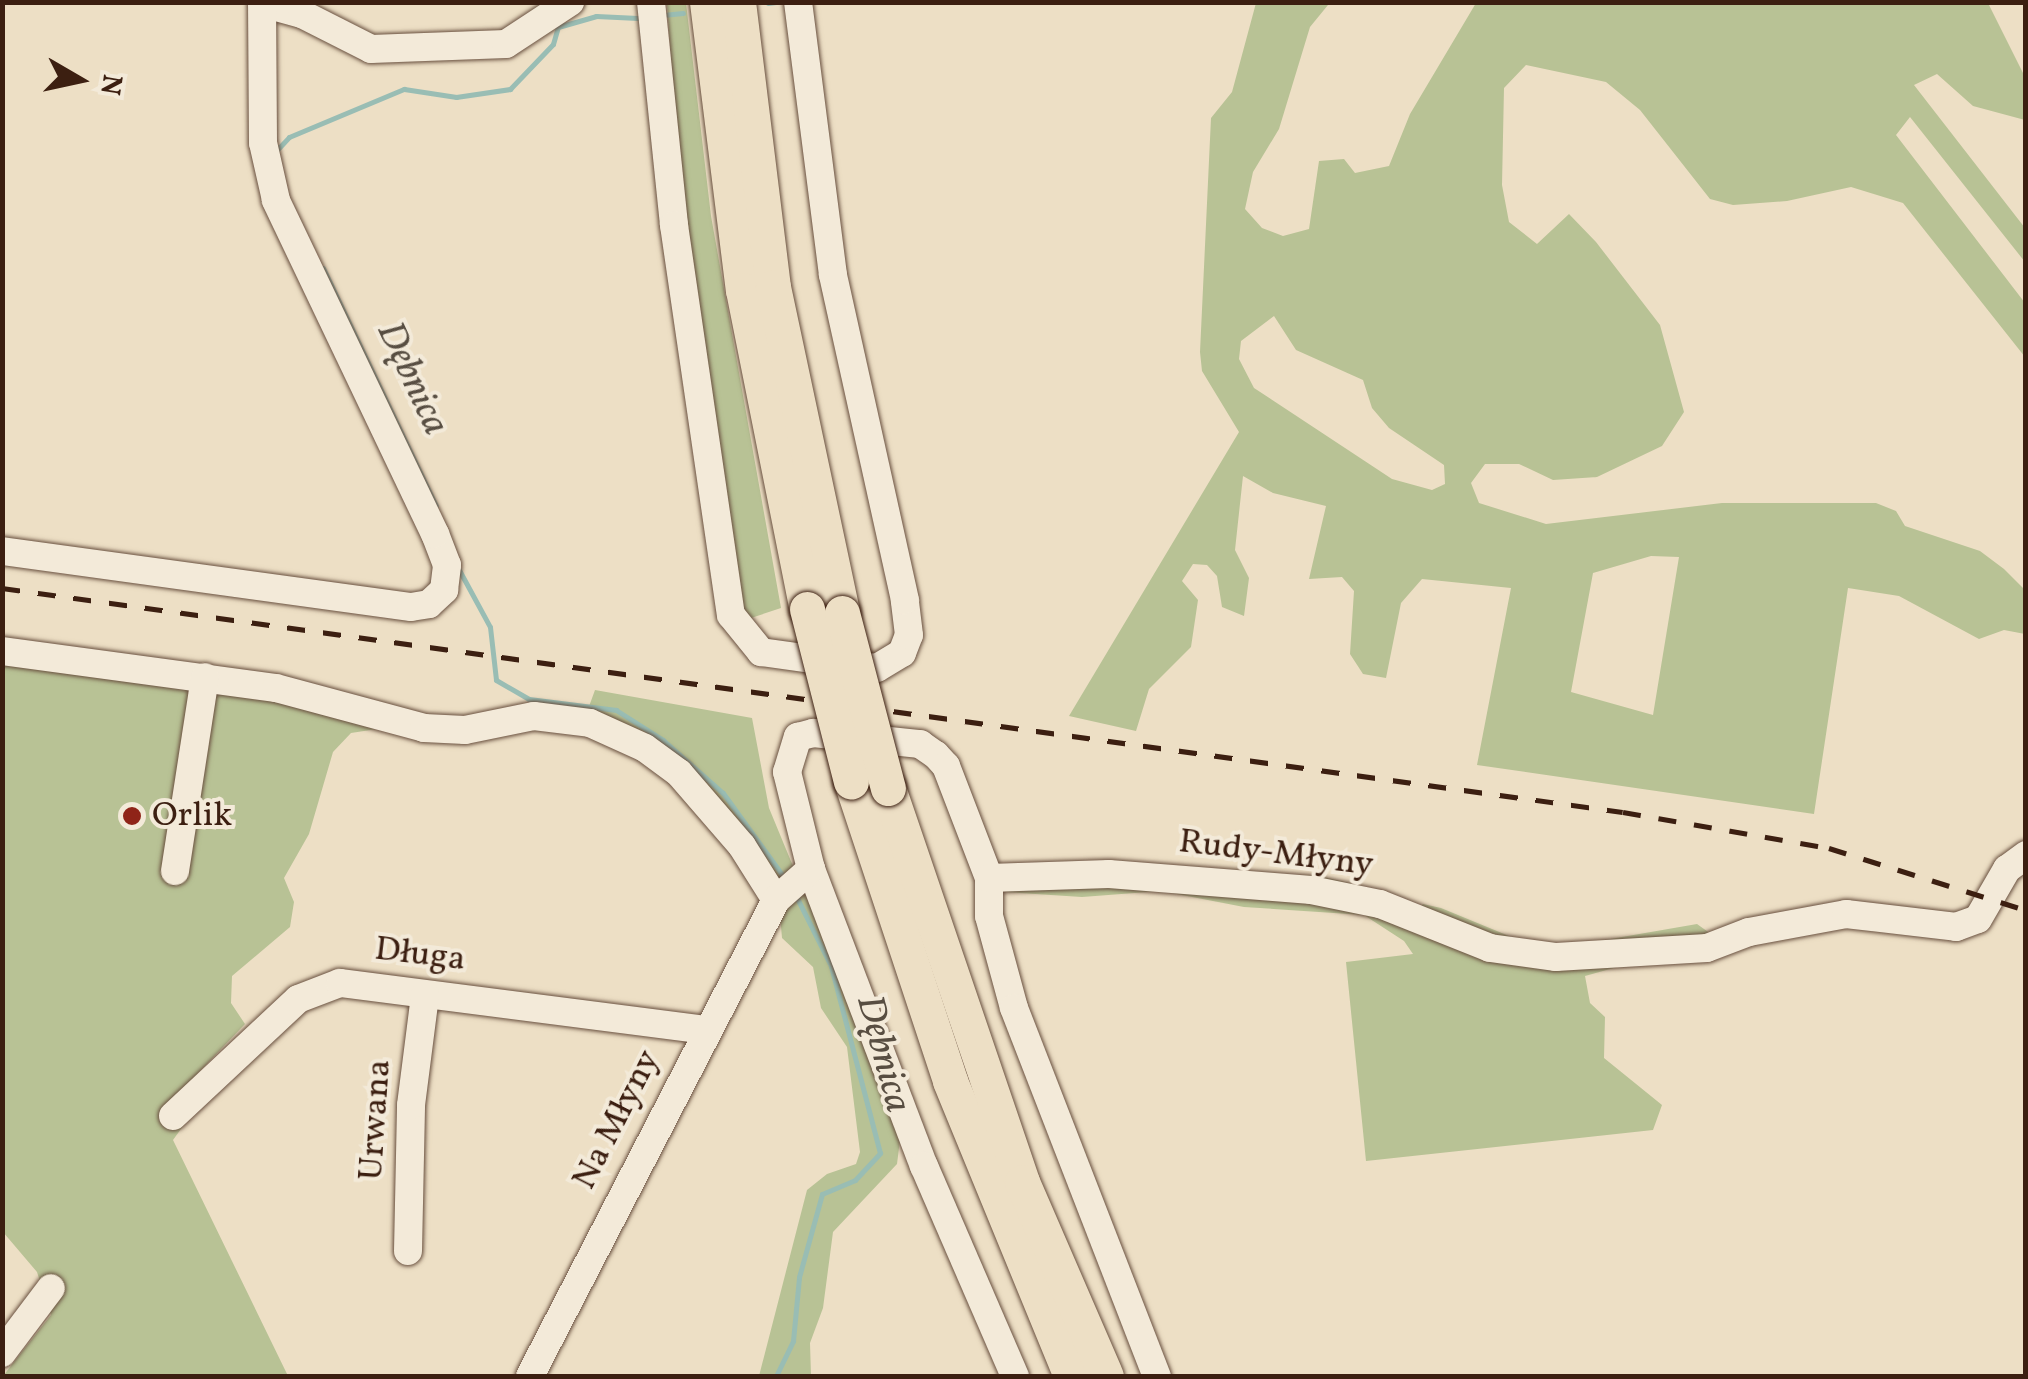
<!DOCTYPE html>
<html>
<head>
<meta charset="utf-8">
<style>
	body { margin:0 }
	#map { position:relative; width:2028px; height:1379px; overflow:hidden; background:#eddfc5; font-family:Vollkorn,serif }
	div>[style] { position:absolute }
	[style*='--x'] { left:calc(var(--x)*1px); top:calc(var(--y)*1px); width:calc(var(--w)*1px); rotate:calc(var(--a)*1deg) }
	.green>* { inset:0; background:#b8c295 }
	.stream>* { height:5px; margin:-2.5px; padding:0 2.5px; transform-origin:2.5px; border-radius:2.5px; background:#99bdb4 }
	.roads { filter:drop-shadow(0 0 2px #684f3e) drop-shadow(0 0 2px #684f3e) }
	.minor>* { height:28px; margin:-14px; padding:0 14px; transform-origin:14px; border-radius:14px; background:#f3ead9 }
	.major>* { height:35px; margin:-17.5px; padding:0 17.5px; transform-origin:17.5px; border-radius:17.5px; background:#eddfc5 }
	.rail>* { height:5px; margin-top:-2.5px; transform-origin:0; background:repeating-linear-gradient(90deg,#3c1f11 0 18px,transparent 0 36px) }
	.bridges { filter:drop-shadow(0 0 2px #3c1f11) drop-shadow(0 0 2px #3c1f11) }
	.major-bridge>* { height:35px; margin:-17.5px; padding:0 17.5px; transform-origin:17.5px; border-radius:17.5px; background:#eddfc5 }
	.dots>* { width:28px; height:28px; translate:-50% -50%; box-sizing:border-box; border:5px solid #f3ead9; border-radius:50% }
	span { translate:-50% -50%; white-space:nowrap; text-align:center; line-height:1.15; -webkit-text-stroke:8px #f3ead9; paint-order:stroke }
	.poi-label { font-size:35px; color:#3c1f11 }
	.left { translate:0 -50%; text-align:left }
	.street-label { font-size:35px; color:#3c1f11 }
	.water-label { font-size:38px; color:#584e42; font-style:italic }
	.frame { position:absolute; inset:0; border:5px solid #3c1f11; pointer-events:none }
	.north { position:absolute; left:30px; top:30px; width:100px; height:100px; -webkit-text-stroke:8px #f3ead9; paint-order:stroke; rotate:99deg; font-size:28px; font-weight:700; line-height:40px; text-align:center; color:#3c1f11 }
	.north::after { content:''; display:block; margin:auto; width:35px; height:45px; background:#3c1f11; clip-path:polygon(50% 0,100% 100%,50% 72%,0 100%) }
</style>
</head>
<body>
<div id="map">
	<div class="green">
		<i style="clip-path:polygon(667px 3px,686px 3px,711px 216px,781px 608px,742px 621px,678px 162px)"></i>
		<i style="clip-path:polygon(evenodd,1256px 3px,1359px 3px,1328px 5px,1310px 27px,1279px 129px,1253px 172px,1245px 209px,1262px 228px,1283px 236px,1309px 229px,1319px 161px,1344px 159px,1355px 173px,1389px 166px,1410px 114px,1476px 3px,1988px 3px,2025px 77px,2025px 120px,1973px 106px,1937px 74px,1914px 85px,2025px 228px,2025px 262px,1910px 117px,1896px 135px,2025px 303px,2025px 357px,1903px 203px,1851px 187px,1787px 201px,1733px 205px,1710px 199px,1640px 110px,1606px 82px,1526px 65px,1504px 88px,1502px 185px,1509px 222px,1537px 244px,1569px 214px,1596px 242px,1660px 325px,1684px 412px,1662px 446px,1597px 477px,1553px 480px,1519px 464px,1485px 464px,1471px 483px,1479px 503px,1546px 524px,1722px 503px,1876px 503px,1896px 511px,1905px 526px,1980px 551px,2004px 569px,2025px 590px,2025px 634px,2004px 630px,1979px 639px,1899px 596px,1848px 588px,1814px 814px,1477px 765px,1511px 588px,1422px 579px,1401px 603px,1386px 678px,1363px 674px,1350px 654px,1354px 591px,1342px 577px,1309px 579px,1326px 506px,1273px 493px,1243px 476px,1235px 550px,1249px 578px,1244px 616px,1222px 607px,1217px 576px,1207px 565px,1193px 564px,1182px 581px,1198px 600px,1191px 647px,1149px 689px,1136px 731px,1069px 716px,1239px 432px,1202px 371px,1200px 352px,1211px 118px,1232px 92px,1256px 3px,1274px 316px,1296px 350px,1363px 380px,1372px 408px,1389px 428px,1444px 465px,1445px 484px,1432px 490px,1392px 479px,1254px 388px,1239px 359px,1241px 341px,1274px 316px,1256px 3px,1651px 556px,1679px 557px,1653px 715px,1571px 692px,1593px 573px,1651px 556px)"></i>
		<i style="clip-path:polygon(3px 655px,216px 684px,377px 729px,351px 733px,333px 752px,309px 834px,284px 878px,294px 902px,290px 927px,232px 976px,231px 1003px,245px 1024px,178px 1094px,194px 1111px,173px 1140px,288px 1376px,3px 1376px,51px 1315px,37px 1272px,3px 1232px)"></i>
		<i style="clip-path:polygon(595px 690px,752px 718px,769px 808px,795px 871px,773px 882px,743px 837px,587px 712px)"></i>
		<i style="clip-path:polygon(1154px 870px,1320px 876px,1361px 886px,1370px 899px,1413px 916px,1423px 904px,1441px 908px,1526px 943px,1570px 946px,1697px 924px,1718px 939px,1585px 976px,1590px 1003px,1605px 1017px,1604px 1058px,1662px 1105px,1653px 1130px,1366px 1161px,1346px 962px,1413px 954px,1404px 941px,1364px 915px,1244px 907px,1161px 891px,1082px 897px,1005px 892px,1007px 879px)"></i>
		<i style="clip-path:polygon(805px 892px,817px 894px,901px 1132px,897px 1164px,833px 1232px,823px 1308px,810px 1343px,811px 1376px,759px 1376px,807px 1190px,827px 1174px,856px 1164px,860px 1152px,847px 1047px,821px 1008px,813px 967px,782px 938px,780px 915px)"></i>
	</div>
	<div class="stream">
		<i style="--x:768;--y:3;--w:8;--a:-7"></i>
		<i style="--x:663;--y:15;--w:20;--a:-6"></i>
		<i style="--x:276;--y:151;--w:19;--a:-47"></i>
		<i style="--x:289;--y:137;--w:125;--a:-22.7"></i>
		<i style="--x:404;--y:89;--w:53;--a:8.7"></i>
		<i style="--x:456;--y:97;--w:55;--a:-8.4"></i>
		<i style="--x:510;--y:89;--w:62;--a:-46.3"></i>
		<i style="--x:553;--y:44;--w:18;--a:-74"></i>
		<i style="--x:558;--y:27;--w:40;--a:-16"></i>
		<i style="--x:596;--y:16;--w:42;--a:2.7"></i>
		<i style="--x:323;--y:268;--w:263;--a:64.6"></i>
		<i style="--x:458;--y:568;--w:67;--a:61.5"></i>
		<i style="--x:490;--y:627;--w:53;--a:83.5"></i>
		<i style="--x:496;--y:680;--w:38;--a:30"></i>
		<i style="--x:529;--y:699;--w:88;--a:7.2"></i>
		<i style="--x:616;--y:710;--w:56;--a:32.6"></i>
		<i style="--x:663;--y:740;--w:80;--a:41.5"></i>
		<i style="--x:723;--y:793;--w:107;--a:54.1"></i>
		<i style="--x:776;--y:1376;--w:39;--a:-64"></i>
		<i style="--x:793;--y:1341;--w:64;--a:-84.6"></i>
		<i style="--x:799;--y:1277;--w:86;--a:-74.5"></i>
		<i style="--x:822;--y:1194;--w:36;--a:-23"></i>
		<i style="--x:855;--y:1180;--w:37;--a:-47"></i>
		<i style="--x:880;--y:1153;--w:193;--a:-104.7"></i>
		<i style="--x:831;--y:966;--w:80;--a:-116.6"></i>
	</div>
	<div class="roads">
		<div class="minor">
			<i style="--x:651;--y:2;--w:224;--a:84.1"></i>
			<i style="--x:674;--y:225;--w:394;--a:81.7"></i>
			<i style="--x:731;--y:615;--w:48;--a:51"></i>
			<i style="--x:761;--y:652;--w:117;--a:7.9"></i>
			<i style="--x:877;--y:668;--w:29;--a:-31"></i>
			<i style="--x:902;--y:653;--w:19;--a:-69"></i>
			<i style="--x:909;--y:635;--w:35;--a:-97"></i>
			<i style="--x:905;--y:600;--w:333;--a:-102.5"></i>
			<i style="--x:833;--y:275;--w:275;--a:-97.3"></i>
			<i style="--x:262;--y:3;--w:41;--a:15.4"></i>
			<i style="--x:302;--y:14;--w:77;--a:26.9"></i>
			<i style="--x:371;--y:49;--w:135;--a:-2.1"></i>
			<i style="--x:506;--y:44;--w:77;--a:-33.3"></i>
			<i style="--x:2;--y:551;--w:413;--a:7.8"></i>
			<i style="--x:411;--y:607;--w:18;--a:-9"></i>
			<i style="--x:429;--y:604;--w:21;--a:-43"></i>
			<i style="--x:444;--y:590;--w:25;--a:-83"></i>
			<i style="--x:447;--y:565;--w:33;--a:-111"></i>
			<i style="--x:435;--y:534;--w:370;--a:-115.5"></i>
			<i style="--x:276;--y:200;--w:58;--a:-102.8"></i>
			<i style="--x:263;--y:143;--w:141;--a:-90.4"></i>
			<i style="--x:2;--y:651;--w:276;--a:7.7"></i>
			<i style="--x:276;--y:688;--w:153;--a:15.1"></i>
			<i style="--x:424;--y:728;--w:41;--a:2.8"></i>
			<i style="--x:465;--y:730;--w:70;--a:-11.5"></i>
			<i style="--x:534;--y:716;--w:56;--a:7.1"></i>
			<i style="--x:590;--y:723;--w:60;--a:24.4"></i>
			<i style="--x:645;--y:748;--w:42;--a:36.3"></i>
			<i style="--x:679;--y:773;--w:96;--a:49.2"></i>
			<i style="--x:742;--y:846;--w:64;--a:57.8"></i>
			<i style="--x:811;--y:869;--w:318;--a:69.2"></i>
			<i style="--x:924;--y:1166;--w:229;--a:66.6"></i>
			<i style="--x:175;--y:871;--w:196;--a:-81.2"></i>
			<i style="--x:989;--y:878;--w:38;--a:90"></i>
			<i style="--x:989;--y:916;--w:95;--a:74.8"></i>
			<i style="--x:1014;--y:1008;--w:395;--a:68.8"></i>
			<i style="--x:173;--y:1116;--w:171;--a:-43.1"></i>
			<i style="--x:298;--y:999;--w:45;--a:-20.9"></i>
			<i style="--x:340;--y:983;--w:368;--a:7.3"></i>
			<i style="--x:408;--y:1251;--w:146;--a:-88.8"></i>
			<i style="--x:411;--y:1105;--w:111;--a:-82.7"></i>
			<i style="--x:2;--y:1353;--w:81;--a:-53"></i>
			<i style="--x:530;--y:1376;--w:536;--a:-62.67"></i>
			<i style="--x:776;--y:900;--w:47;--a:-41.5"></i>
			<i style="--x:811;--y:869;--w:100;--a:-103.9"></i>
			<i style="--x:787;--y:772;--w:37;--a:-73"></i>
			<i style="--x:798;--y:737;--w:16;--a:-15"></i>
			<i style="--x:813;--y:733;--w:108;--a:5.9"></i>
			<i style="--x:920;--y:744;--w:19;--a:35"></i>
			<i style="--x:936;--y:755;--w:15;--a:48"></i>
			<i style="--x:946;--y:766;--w:120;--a:69"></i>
			<i style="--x:989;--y:878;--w:120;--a:-1.9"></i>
			<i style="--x:1109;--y:874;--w:203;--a:4.5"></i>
			<i style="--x:1311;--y:890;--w:70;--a:11.5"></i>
			<i style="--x:1380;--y:904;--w:118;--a:21.8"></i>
			<i style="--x:1490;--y:948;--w:67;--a:7.8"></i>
			<i style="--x:1556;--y:957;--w:151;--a:-3.4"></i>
			<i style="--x:1707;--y:948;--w:45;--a:-20.9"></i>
			<i style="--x:1749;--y:932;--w:99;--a:-10.5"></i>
			<i style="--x:1846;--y:914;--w:111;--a:6.7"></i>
			<i style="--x:1956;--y:927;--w:23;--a:-20"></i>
			<i style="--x:1978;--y:919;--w:58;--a:-59.9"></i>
			<i style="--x:2007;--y:869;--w:24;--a:-36"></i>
		</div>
		<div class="major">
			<i style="--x:707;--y:2;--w:290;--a:82.9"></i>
			<i style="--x:743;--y:290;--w:325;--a:78.7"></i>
			<i style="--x:738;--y:2;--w:287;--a:83"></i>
			<i style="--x:773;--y:287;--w:333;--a:78"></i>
			<i style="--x:851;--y:781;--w:316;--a:71.7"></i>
			<i style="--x:950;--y:1081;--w:319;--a:67.7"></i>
			<i style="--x:888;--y:788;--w:416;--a:71.2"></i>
			<i style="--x:1022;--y:1182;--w:211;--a:66.6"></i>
		</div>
	</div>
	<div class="rail">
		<i style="--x:2;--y:588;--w:1636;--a:7.87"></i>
		<i style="--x:1623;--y:812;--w:209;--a:9.9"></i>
		<i style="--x:1829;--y:848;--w:207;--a:17.5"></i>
	</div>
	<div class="bridges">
		<div class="major-bridge">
			<i style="--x:807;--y:609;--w:178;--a:75.7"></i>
			<i style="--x:842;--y:613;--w:181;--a:75.3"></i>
		</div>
	</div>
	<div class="dots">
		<i style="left:132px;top:816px;background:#8f2418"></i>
	</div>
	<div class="poi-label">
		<span class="left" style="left:152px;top:816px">Orlik</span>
	</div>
	<div class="street-label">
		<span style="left:1276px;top:854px;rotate:7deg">Rudy-Młyny</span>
		<span style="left:420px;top:955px;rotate:7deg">Długa</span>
		<span style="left:376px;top:1120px;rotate:-86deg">Urwana</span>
		<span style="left:617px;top:1120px;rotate:-63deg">Na Młyny</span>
	</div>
	<div class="water-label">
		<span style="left:411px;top:379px;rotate:65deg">Dębnica</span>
		<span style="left:882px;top:1054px;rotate:75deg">Dębnica</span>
	</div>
	<div class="frame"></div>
	<div class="north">N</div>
</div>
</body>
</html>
